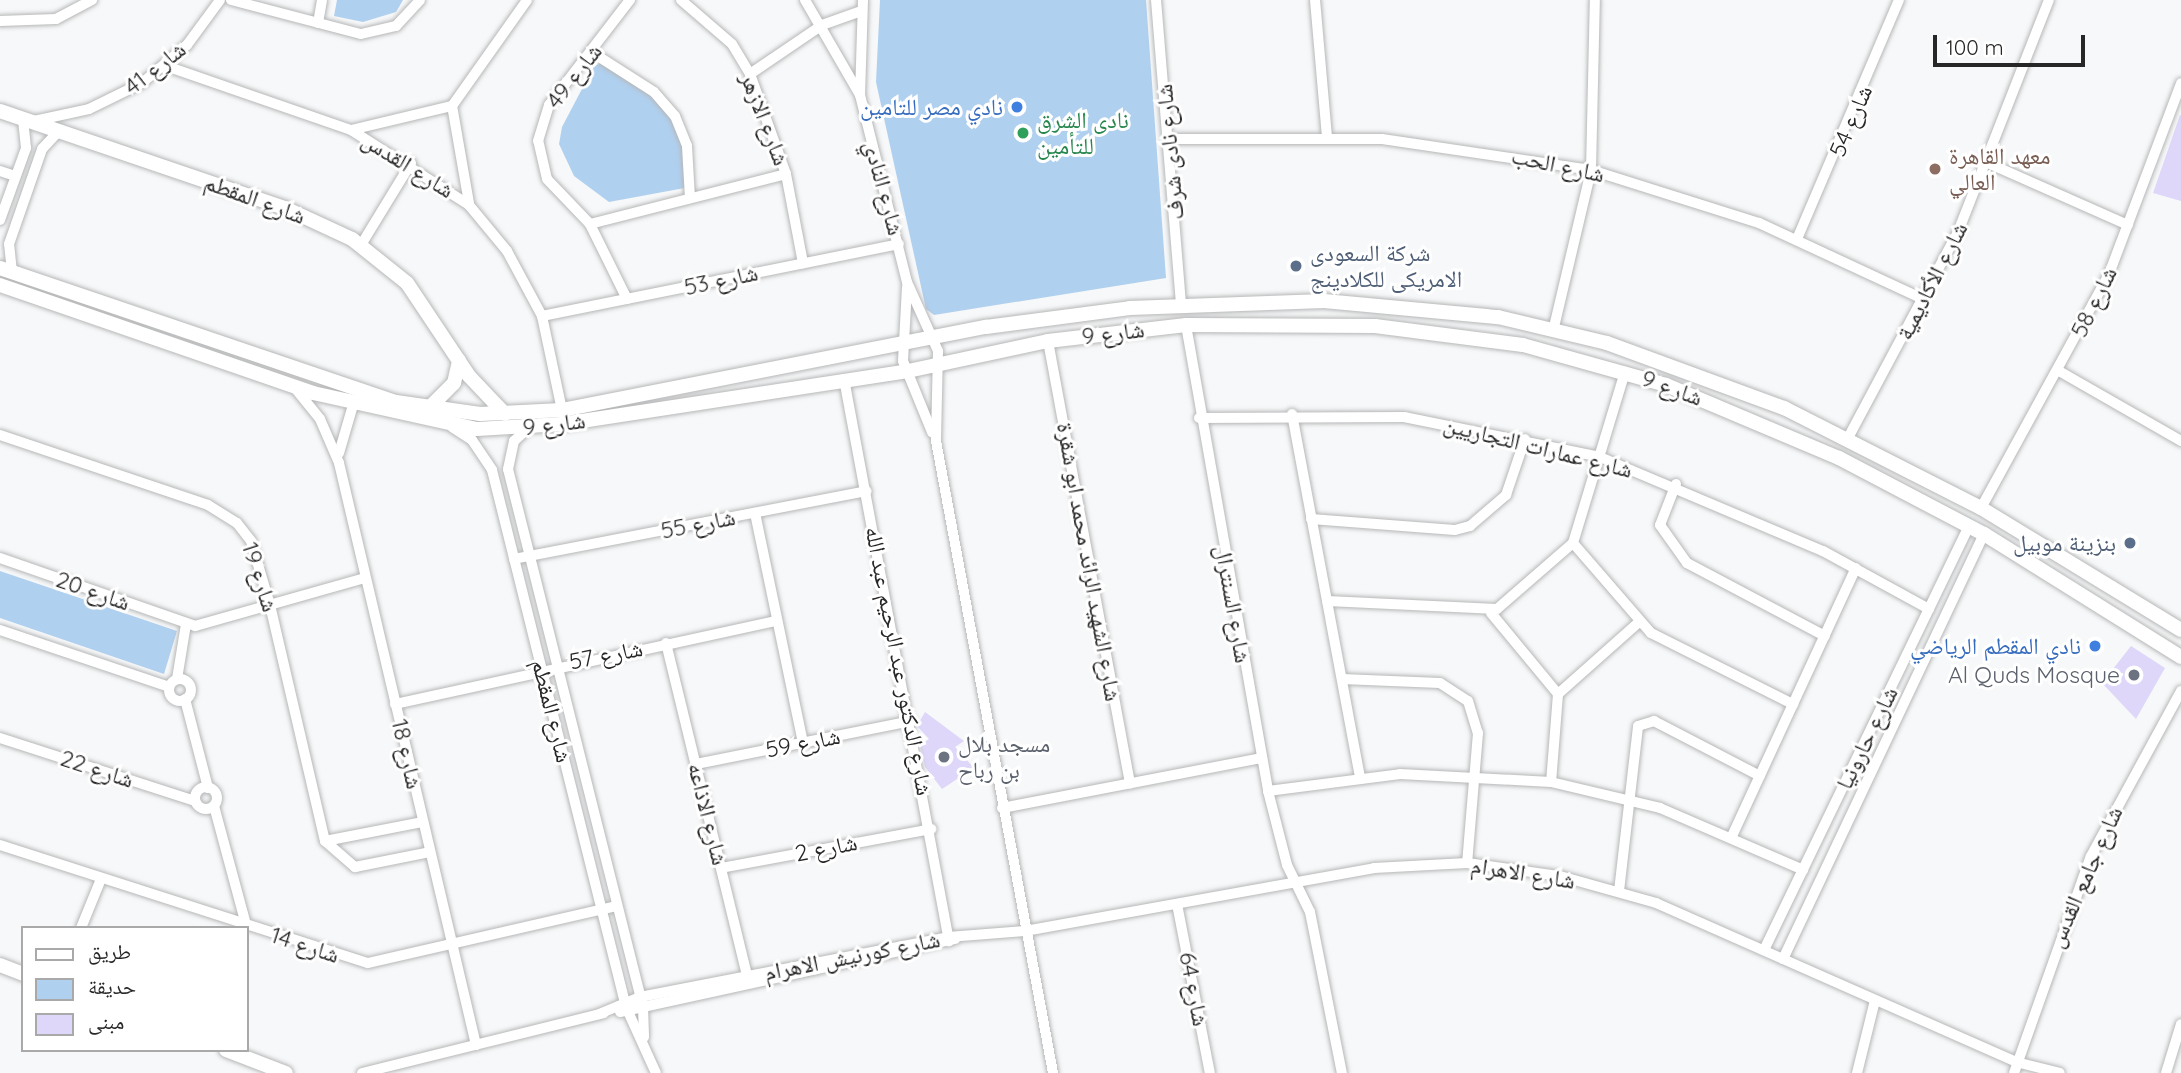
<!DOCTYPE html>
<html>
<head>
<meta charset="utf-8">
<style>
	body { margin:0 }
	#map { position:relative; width:2181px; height:1073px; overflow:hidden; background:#f7f8f9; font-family:Quicksand,"Noto Naskh Arabic",sans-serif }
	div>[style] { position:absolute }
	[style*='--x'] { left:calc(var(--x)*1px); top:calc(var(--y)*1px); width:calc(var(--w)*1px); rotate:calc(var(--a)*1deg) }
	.green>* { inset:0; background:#b0d0ef }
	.building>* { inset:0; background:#ded7f9 }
	.roads { filter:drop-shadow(0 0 2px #b6b7b8) drop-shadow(0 0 2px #b6b7b8) }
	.street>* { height:10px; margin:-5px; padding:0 5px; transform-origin:5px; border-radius:5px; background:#fff }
	.street>.ring { margin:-5px; padding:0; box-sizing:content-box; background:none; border:10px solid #fff; border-radius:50% }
	.secondary>* { height:14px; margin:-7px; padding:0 7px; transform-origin:7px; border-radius:7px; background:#fff }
	.dots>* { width:19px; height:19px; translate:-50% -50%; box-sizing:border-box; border:4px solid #fff; border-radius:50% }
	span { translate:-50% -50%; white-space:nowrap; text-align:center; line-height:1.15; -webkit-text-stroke:6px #fff; paint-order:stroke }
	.street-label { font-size:23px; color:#272727 }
	.shop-label { font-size:23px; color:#366cbe }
	.right { translate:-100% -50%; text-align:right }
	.leisure-label { font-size:23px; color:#27864d }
	.left { translate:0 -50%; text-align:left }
	.education-label { font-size:23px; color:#785e54 }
	.service-label { font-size:23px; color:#4e5e75 }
	.worship-label { font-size:23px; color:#5b616d }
	.legend { position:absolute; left:21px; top:926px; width:228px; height:126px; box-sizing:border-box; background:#fff; border:2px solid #a9a9a9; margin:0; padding:9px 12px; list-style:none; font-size:21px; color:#272727 }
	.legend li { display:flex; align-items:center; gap:14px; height:35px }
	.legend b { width:35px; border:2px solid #a9a9a9 }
	.scale { position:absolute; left:1933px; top:35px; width:152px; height:32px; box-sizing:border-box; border:4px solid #272727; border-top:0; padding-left:9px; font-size:21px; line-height:24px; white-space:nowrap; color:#272727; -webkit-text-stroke:5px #fff; paint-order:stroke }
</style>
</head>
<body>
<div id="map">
	<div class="green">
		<i style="clip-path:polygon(337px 0,403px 0,396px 12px,363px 22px,334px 16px)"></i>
		<i style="clip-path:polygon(880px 0,1146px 0,1166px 278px,934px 315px,926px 309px,876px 82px)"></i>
		<i style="clip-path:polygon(611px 60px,666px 98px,680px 128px,690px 187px,609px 202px,574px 176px,559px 144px,562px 127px,594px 66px)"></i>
		<i style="clip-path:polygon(0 571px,177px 631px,164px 674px,0 618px)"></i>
	</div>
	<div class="building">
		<i style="clip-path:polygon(2180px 115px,2181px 115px,2181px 201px,2153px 193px)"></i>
		<i style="clip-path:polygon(2131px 646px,2165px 668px,2136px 719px,2102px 683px)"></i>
		<i style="clip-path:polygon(925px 712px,964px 741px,955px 747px,974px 768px,942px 789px,925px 767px,920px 745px,929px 739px,917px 726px)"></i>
	</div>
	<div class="roads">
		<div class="street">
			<i style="--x:231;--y:0;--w:134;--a:14.7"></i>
			<i style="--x:361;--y:34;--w:36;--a:-13"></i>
			<i style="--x:396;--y:26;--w:35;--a:-47"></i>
			<i style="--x:681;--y:0;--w:67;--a:40.8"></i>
			<i style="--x:732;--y:44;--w:35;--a:59"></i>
			<i style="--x:750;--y:74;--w:106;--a:70.2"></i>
			<i style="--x:786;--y:174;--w:91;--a:79.2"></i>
			<i style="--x:805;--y:0;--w:110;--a:59.9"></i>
			<i style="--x:863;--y:0;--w:95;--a:91.8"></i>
			<i style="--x:860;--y:95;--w:193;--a:75.9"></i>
			<i style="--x:907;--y:282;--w:76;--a:65.8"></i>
			<i style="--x:938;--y:351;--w:90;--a:91.3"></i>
			<i style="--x:936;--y:441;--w:643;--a:79.51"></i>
			<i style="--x:1156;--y:0;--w:305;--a:85.3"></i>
			<i style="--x:1315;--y:0;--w:137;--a:85"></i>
			<i style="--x:0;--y:21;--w:56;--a:-2"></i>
			<i style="--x:56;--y:19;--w:41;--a:-27.8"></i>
			<i style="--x:318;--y:23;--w:23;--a:-80"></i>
			<i style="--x:593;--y:53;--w:72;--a:32.6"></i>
			<i style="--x:654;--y:92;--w:32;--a:49"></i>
			<i style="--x:675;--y:116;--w:32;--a:68"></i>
			<i style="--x:687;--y:146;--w:52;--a:86.7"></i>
			<i style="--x:166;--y:66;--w:196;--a:19.1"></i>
			<i style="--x:351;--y:130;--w:140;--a:32.4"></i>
			<i style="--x:469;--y:205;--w:60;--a:50.4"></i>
			<i style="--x:507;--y:251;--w:74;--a:61.7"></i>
			<i style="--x:542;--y:316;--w:96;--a:78"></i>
			<i style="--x:750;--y:74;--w:87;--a:-34.2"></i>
			<i style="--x:822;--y:25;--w:41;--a:-19.7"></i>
			<i style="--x:34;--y:121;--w:56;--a:-12.3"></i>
			<i style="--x:89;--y:109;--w:59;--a:-26.1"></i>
			<i style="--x:142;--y:83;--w:59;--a:-40.2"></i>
			<i style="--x:187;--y:45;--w:56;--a:-53.7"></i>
			<i style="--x:351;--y:130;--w:104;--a:-13.4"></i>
			<i style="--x:1169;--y:139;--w:213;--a:0"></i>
			<i style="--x:1382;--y:139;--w:211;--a:8.4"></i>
			<i style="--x:1591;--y:170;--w:176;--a:17.5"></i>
			<i style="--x:1759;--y:223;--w:181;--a:24.9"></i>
			<i style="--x:1988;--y:163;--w:153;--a:23.9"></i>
			<i style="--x:0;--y:171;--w:16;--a:18"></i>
			<i style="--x:469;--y:203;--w:98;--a:-99.9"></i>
			<i style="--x:452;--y:106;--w:130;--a:-54.7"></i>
			<i style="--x:0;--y:220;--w:77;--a:-70.1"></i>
			<i style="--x:26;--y:148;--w:29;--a:-96"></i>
			<i style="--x:590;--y:224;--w:202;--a:-14.3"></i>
			<i style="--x:1797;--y:239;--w:260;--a:-66.9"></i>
			<i style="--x:361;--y:245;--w:96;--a:-58.6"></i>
			<i style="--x:12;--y:272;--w:28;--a:-96"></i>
			<i style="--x:9;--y:244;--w:101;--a:-70.8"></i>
			<i style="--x:42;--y:149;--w:25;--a:-47"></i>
			<i style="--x:907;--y:287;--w:74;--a:93.1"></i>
			<i style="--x:903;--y:361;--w:77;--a:67.8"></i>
			<i style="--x:627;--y:299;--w:84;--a:-116.3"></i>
			<i style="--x:590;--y:224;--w:62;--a:-133.7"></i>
			<i style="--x:547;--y:179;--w:39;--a:-103"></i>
			<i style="--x:538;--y:141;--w:38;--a:-73"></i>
			<i style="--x:549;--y:105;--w:133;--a:-52.4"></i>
			<i style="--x:542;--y:316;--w:364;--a:-11.4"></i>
			<i style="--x:1186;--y:325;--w:473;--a:80"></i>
			<i style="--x:1268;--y:791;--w:76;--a:75.6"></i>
			<i style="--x:1287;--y:865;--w:52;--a:63.9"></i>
			<i style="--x:1310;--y:912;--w:164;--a:78.8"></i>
			<i style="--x:1554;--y:327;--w:161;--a:-76.7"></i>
			<i style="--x:1591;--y:170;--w:170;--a:-88.7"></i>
			<i style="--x:1048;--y:341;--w:450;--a:79.5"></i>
			<i style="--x:2059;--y:371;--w:141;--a:29.8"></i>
			<i style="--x:844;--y:379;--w:572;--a:79.42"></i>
			<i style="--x:295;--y:388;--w:40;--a:51"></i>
			<i style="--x:320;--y:419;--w:48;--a:66.6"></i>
			<i style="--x:339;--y:463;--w:598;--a:76.75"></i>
			<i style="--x:1292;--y:414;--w:369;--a:79.4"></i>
			<i style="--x:1199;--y:418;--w:205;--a:-0.3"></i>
			<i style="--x:1404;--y:417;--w:200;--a:11.5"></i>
			<i style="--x:1600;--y:457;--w:242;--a:22.9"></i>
			<i style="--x:1823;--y:551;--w:121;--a:28.7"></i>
			<i style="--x:452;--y:427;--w:24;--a:33"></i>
			<i style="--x:472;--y:440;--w:36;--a:56"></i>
			<i style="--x:492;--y:470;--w:553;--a:75.99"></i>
			<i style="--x:626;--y:1007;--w:72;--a:65.6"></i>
			<i style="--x:527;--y:429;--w:18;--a:137"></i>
			<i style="--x:514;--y:441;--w:29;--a:102"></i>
			<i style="--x:508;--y:469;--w:555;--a:75.91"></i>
			<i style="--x:643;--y:1007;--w:30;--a:88"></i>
			<i style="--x:0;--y:435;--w:219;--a:18.6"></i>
			<i style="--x:208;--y:505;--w:34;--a:32"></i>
			<i style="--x:237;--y:523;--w:23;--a:52"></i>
			<i style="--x:251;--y:541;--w:67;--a:73.5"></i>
			<i style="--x:270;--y:605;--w:242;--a:76.9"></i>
			<i style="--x:325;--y:841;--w:40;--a:41"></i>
			<i style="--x:355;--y:867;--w:76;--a:-11.3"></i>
			<i style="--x:1848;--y:438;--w:234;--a:-61.9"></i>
			<i style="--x:1958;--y:232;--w:249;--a:-68.6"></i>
			<i style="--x:339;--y:453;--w:50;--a:-73.7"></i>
			<i style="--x:1676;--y:484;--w:44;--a:111.3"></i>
			<i style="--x:1660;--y:525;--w:47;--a:54.6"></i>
			<i style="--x:1687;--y:563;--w:156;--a:27.9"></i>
			<i style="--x:1981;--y:508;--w:267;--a:-61.3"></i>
			<i style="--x:2109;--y:274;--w:204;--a:-69.3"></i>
			<i style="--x:755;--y:513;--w:235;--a:78.2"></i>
			<i style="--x:1311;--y:519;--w:144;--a:4.4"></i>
			<i style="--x:1455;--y:530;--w:16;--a:-15"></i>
			<i style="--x:1470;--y:526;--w:48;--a:-40.7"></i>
			<i style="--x:1506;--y:495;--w:59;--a:-71.3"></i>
			<i style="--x:1573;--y:543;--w:119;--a:49.1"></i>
			<i style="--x:1651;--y:633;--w:159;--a:26.6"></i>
			<i style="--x:0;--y:558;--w:207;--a:19.2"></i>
			<i style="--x:195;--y:626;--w:177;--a:-15.8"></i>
			<i style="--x:514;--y:559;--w:359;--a:-10.9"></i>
			<i style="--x:1327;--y:601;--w:170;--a:2.7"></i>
			<i style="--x:1497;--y:609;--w:101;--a:-41"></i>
			<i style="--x:1573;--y:543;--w:179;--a:-73.1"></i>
			<i style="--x:1491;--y:613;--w:105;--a:50.4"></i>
			<i style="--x:1558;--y:694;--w:88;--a:94.5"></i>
			<i style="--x:0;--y:630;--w:178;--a:18.6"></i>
			<i style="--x:666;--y:643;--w:347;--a:76.3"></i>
			<i style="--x:177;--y:679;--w:56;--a:-80.7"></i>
			<i style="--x:1342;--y:679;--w:98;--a:2.3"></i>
			<i style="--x:1440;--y:683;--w:33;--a:33"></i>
			<i style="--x:1468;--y:701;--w:34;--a:73"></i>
			<i style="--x:1478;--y:733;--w:130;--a:94.8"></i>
			<i class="ring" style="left:169px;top:679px;width:12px;height:12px"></i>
			<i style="--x:1558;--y:694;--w:108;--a:-41.6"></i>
			<i style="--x:185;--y:699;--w:92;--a:75.5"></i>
			<i style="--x:395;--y:704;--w:391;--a:-12.3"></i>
			<i style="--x:0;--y:738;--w:205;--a:17.9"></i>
			<i style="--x:696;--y:764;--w:219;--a:-11.3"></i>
			<i class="ring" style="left:195px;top:787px;width:12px;height:12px"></i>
			<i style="--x:1268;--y:791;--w:133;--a:-7.3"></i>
			<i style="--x:1400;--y:774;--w:151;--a:3"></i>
			<i style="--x:1551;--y:782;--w:112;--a:13.4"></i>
			<i style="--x:1660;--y:808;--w:156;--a:23.4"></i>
			<i style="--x:214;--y:806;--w:123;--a:74.9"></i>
			<i style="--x:1002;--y:808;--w:265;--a:-10.9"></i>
			<i style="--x:1732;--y:836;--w:295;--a:-65.2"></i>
			<i style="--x:325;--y:841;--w:100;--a:-11"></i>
			<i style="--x:0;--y:845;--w:386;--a:17.8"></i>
			<i style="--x:368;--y:963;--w:254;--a:-12.9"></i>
			<i style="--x:721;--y:868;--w:214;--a:-10.5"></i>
			<i style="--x:1619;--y:891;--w:166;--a:-83.4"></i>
			<i style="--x:1638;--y:726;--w:17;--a:-17"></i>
			<i style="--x:1654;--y:721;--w:119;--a:27.4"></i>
			<i style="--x:1177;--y:904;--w:172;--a:79"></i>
			<i style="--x:81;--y:928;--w:53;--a:-67.8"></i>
			<i style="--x:1764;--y:950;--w:471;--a:-64.2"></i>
			<i style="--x:1783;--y:959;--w:470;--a:-64.7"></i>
			<i style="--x:620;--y:1012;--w:343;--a:-12.3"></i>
			<i style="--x:599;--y:1014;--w:44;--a:-22.5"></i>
			<i style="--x:640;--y:997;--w:314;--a:-11"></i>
			<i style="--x:948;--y:937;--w:77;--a:-4.5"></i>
			<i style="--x:1025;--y:931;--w:355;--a:-10.2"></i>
			<i style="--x:1374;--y:868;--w:93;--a:-3.1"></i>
			<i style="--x:1467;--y:863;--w:94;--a:8"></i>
			<i style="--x:1560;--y:876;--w:100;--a:15.7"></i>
			<i style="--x:1656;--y:903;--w:394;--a:23.8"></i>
			<i style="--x:2016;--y:1062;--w:45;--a:14"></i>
			<i style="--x:362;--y:1073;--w:249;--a:-13.9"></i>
			<i style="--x:1857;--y:1073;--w:75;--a:-76.1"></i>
			<i style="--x:2014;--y:1073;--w:230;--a:-70.5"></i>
			<i style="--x:2091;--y:856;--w:188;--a:-61.4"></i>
			<i style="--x:2166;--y:1073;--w:51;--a:-73"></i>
		</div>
		<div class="secondary">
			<i style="--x:0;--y:111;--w:301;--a:18.8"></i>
			<i style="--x:285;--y:208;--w:74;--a:24.8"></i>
			<i style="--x:352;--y:239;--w:70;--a:38.7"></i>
			<i style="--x:407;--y:283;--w:112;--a:56.3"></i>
			<i style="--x:469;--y:376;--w:52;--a:46.5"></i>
			<i style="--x:0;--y:268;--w:418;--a:18.7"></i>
			<i style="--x:396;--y:402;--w:85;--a:8.1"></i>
			<i style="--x:480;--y:414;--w:82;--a:-2.8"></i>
			<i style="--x:562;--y:410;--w:432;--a:-11.1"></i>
			<i style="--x:986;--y:327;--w:145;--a:-7.5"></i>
			<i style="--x:1130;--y:308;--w:194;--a:-2.1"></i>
			<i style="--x:1324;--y:301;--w:175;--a:5.3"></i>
			<i style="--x:1498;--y:317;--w:112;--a:13.4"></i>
			<i style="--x:1607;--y:343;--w:189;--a:20.2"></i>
			<i style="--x:1784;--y:408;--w:221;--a:26.9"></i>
			<i style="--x:1981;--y:508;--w:234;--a:31.4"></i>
			<i style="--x:0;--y:285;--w:331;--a:19"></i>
			<i style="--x:313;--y:393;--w:168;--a:12.4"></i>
			<i style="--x:477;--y:429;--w:85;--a:-3.4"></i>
			<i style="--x:562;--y:424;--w:350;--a:-8.7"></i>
			<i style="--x:908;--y:371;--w:143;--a:-12.1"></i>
			<i style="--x:1048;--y:341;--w:139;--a:-6.6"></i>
			<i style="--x:1186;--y:325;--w:189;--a:0.3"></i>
			<i style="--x:1375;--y:326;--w:149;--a:7.3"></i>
			<i style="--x:1523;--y:345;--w:148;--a:15.6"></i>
			<i style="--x:1666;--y:385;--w:188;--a:22.9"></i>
			<i style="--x:1839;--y:458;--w:164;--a:27.7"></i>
			<i style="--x:1984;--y:534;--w:232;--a:32"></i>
			<i style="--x:429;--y:408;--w:35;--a:-45"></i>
			<i style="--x:454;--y:383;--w:23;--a:-77"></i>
			<i style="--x:0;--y:965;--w:25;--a:21"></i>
			<i style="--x:226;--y:1050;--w:64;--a:21"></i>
		</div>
	</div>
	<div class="dots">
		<i style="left:1017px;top:107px;background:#3f7fe0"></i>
		<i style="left:1023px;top:133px;background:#2e9e5b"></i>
		<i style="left:1935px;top:169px;background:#8d6e63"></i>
		<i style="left:1296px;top:266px;background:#5c6f8a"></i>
		<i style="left:2130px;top:543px;background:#5c6f8a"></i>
		<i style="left:2095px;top:646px;background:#3f7fe0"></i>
		<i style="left:2134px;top:675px;background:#6b7280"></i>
		<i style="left:944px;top:757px;background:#6b7280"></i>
	</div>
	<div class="street-label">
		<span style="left:155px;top:68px;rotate:-38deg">شارع 41</span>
		<span style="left:574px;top:76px;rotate:-52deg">شارع 49</span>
		<span style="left:765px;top:119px;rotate:69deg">شارع الازهر</span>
		<span style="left:1851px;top:121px;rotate:-67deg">شارع 54</span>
		<span style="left:1170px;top:152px;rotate:-95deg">شارع نادى شرف</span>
		<span style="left:408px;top:165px;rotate:32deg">شارع القدس</span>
		<span style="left:1558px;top:165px;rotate:12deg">شارع الحب</span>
		<span style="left:884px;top:188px;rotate:75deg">شارع النادي</span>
		<span style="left:255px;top:199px;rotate:20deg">شارع المقطم</span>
		<span style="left:721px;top:280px;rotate:-12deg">شارع 53</span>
		<span style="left:1932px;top:281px;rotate:-63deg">شارع الأكاديمية</span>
		<span style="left:2094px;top:302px;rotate:-64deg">شارع 58</span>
		<span style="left:1113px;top:333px;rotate:-7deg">شارع 9</span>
		<span style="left:1672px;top:388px;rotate:20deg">شارع 9</span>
		<span style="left:554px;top:424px;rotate:-7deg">شارع 9</span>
		<span style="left:1538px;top:447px;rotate:14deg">شارع عمارات التجاريين</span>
		<span style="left:698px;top:524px;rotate:-11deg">شارع 55</span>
		<span style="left:1089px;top:562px;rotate:80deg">شارع الشهيد الرائد محمد ابو شقرة</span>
		<span style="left:260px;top:577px;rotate:72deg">شارع 19</span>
		<span style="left:93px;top:591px;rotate:19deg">شارع 20</span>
		<span style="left:1233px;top:604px;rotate:80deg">شارع السنترال</span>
		<span style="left:606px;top:655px;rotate:-11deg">شارع 57</span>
		<span style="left:899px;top:661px;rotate:79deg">شارع الدكتور عبد الرحيم عبد الله</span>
		<span style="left:552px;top:711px;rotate:76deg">شارع المقطم</span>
		<span style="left:1867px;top:738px;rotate:-64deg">شارع حارونيا</span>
		<span style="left:803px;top:743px;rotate:-11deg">شارع 59</span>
		<span style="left:407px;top:754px;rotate:77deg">شارع 18</span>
		<span style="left:97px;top:769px;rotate:18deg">شارع 22</span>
		<span style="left:708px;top:814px;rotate:76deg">شارع الاذاعه</span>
		<span style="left:826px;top:848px;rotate:-11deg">شارع 2</span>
		<span style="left:1523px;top:873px;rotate:9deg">شارع الاهرام</span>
		<span style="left:2085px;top:877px;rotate:-66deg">شارع جامع القدس</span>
		<span style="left:305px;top:945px;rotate:18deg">شارع 14</span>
		<span style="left:852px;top:956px;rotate:-11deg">شارع كورنيش الاهرام</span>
		<span style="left:1194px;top:989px;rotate:79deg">شارع 64</span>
	</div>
	<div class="shop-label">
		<span class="right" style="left:1003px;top:107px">نادي مصر للتامين</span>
		<span class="right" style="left:2081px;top:646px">نادي المقطم الرياضي</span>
	</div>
	<div class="leisure-label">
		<span class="left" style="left:1037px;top:133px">نادى الشرق<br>للتأمين</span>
	</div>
	<div class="education-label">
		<span class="left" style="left:1949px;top:169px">معهد القاهرة<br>العالي</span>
	</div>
	<div class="service-label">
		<span class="left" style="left:1310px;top:266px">شركة السعودى<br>الامريكى للكلادينج</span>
		<span class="right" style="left:2116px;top:543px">بنزينة موبيل</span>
	</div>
	<div class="worship-label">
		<span class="right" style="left:2120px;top:675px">Al Quds Mosque</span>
		<span class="left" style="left:958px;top:757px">مسجد بلال<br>بن رباح</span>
	</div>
	<ul class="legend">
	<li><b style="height:9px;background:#fff"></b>طريق</li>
	<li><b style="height:19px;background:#b0d0ef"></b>حديقة</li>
	<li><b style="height:19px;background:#ded7f9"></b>مبنى</li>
	</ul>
	<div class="scale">100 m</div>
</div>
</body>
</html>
